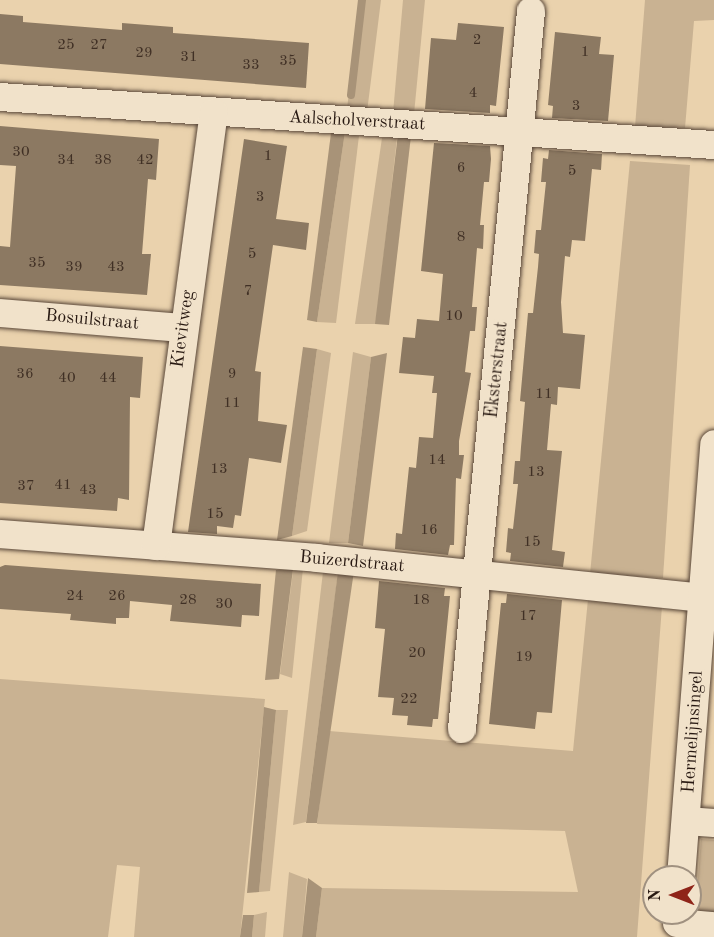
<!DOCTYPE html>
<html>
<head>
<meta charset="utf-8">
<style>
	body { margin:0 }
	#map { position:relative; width:714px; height:937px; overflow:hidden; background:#ead2ad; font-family:"Old Standard TT",serif }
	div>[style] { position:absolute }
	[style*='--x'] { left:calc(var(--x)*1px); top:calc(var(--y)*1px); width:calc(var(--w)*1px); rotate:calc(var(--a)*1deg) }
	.green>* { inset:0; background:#c9b292 }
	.water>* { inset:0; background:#a89378 }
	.stream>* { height:8px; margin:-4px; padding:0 4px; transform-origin:4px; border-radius:4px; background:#a89378 }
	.building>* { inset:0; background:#8c7962 }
	.roads { filter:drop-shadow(0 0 2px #584638) drop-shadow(0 0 2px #584638) }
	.minor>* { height:28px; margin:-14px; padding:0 14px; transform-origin:14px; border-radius:14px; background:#f1e2ca }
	span { translate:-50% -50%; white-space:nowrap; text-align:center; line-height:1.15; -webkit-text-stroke:4.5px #f1e2ca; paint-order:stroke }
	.number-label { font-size:15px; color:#403025 }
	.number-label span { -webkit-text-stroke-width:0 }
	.street-label { font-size:18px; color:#271811 }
	.north { position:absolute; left:642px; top:865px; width:60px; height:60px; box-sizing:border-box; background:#f1e2ca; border:2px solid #a09180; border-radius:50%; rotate:270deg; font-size:16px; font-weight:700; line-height:24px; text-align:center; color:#271811 }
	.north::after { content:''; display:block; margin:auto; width:21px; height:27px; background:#8f2418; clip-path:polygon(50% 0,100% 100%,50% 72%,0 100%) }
</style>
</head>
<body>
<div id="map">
	<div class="green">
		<i style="clip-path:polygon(360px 0,381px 0,367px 112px,347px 109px)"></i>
		<i style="clip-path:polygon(403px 0,425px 0,414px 114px,393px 113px)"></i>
		<i style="clip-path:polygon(645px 0,714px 0,714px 20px,694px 21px,685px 128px,635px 127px)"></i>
		<i style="clip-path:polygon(345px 132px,359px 136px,336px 323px,317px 322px)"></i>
		<i style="clip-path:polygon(382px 138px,397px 138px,376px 324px,355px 324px)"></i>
		<i style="clip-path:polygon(630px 161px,690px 165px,663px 578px,590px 574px)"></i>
		<i style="clip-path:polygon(317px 349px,331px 353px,307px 531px,292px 536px)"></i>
		<i style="clip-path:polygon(353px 352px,371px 357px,348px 543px,329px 543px)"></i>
		<i style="clip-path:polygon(303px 568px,292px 678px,280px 674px,293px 571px)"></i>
		<i style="clip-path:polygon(323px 572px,338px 573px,306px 822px,293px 825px)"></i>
		<i style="clip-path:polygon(588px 599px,662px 606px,637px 937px,316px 937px,322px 888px,578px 892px,565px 831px,317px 824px,329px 731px,573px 751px)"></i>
		<i style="clip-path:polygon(0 679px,265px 699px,240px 937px,134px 937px,140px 867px,117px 865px,108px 937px,0 937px)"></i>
		<i style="clip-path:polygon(276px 710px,288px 710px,270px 891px,259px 892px)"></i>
		<i style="clip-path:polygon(701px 839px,714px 840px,714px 917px,695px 916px)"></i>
		<i style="clip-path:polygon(289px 872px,307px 879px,302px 937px,283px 937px)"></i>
		<i style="clip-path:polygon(267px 912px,265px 937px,252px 937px,254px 915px)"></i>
	</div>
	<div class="water">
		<i style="clip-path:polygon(345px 132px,317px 322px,307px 320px,331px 133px)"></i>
		<i style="clip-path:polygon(398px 134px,411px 136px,389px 325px,375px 324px)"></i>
		<i style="clip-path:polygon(303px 347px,317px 349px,292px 536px,277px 540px)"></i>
		<i style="clip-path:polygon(387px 353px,363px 546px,348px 543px,371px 357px)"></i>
		<i style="clip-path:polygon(293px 569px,279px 679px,265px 680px,276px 570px)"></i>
		<i style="clip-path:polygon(338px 571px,354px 571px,317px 823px,306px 823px)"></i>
		<i style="clip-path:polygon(264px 707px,276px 710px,259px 892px,247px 893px)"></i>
		<i style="clip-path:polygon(308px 878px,322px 888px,316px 937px,302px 937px)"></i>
		<i style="clip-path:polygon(243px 915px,254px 915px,252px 937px,240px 937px)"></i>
	</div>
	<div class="stream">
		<i style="--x:351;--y:95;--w:96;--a:-83.4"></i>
	</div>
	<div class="building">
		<i style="clip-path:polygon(0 14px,23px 16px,23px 22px,122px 30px,122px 23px,173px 27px,173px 33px,309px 43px,306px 88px,0 64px)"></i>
		<i style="clip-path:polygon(458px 23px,504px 27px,496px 106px,490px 105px,490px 113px,425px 109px,431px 38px,456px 40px)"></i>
		<i style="clip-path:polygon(555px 32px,601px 37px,599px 54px,614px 55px,608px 121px,552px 118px,553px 106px,548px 105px)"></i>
		<i style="clip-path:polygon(0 126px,159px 139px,156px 180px,148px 179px,142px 254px,151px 254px,147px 295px,0 285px,0 246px,10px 247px,16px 166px,0 165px)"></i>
		<i style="clip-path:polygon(244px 139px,287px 146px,276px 219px,309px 223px,306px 250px,273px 245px,255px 371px,261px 372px,258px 421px,287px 425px,284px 443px,281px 463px,249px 458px,241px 516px,235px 515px,233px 528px,217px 526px,217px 534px,188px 532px)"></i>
		<i style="clip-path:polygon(434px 143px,490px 146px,491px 159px,489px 182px,484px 182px,480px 225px,484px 225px,483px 249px,477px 248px,472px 307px,477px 307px,475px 331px,470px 331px,465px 372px,471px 373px,459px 441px,459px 455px,464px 455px,461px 479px,456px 478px,454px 545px,450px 545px,448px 555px,395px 549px,396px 533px,402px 534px,409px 467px,416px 468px,419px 437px,433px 438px,437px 393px,432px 393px,434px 376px,399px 373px,403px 337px,415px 338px,417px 319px,439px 321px,443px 274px,421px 271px)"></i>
		<i style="clip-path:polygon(549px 150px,602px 154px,601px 170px,592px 169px,585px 241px,572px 240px,570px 257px,565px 256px,561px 302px,563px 333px,585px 335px,580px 389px,558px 387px,557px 405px,551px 404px,547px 450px,562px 451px,552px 550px,565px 552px,563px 567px,510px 561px,511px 553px,506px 552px,508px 528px,513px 529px,518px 484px,513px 484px,515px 461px,520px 461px,521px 447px,525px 402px,520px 401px,528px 313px,533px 313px,538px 267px,539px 254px,534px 253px,536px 230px,541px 230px,546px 182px,541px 182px,543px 158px,548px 159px)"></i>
		<i style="clip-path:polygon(0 346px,143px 357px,140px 398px,130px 397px,129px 500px,118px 498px,117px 511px,0 503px)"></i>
		<i style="clip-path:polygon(5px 565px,261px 584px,259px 616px,242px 615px,241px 627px,170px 621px,172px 605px,130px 601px,129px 618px,116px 618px,116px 624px,70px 620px,71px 614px,0 609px,0 567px)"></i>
		<i style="clip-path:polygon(379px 581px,445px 588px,444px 596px,450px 596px,438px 719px,433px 719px,432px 727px,407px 725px,408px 716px,392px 715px,394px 698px,378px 697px,385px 629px,375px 628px)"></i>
		<i style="clip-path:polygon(507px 594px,562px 600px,552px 713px,537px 712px,535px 729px,489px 724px,501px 603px,506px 603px)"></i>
	</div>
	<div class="roads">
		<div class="minor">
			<i style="--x:0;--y:97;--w:716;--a:3.85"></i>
			<i style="--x:0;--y:313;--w:184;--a:4.7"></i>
			<i style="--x:0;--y:534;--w:318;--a:4.3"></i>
			<i style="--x:317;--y:558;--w:399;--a:5.9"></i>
			<i style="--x:156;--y:546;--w:437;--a:-82.4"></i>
			<i style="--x:462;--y:729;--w:721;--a:-84.51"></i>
			<i style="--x:686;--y:821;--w:28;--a:4"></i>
			<i style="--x:681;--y:877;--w:434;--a:-85.6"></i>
			<i style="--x:677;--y:923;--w:37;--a:5"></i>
		</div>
	</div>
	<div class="number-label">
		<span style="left:477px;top:41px">2</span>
		<span style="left:66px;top:46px">25</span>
		<span style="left:99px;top:46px">27</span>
		<span style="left:585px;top:53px">1</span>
		<span style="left:144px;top:54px">29</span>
		<span style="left:189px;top:58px">31</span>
		<span style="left:288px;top:62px">35</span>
		<span style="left:251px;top:66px">33</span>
		<span style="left:473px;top:94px">4</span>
		<span style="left:576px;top:107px">3</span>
		<span style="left:21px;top:153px">30</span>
		<span style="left:268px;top:157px">1</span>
		<span style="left:66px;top:161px">34</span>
		<span style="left:103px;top:161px">38</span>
		<span style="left:145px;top:161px">42</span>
		<span style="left:461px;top:169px">6</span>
		<span style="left:572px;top:172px">5</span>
		<span style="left:260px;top:198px">3</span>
		<span style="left:461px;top:238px">8</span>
		<span style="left:252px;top:255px">5</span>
		<span style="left:37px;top:264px">35</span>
		<span style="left:74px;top:268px">39</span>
		<span style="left:116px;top:268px">43</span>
		<span style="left:248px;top:292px">7</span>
		<span style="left:454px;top:317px">10</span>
		<span style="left:25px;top:375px">36</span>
		<span style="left:232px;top:375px">9</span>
		<span style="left:67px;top:379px">40</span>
		<span style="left:108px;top:379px">44</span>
		<span style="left:544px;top:395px">11</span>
		<span style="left:232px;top:404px">11</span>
		<span style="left:437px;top:461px">14</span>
		<span style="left:219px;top:470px">13</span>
		<span style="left:536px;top:473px">13</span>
		<span style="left:63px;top:486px">41</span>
		<span style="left:26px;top:487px">37</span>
		<span style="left:88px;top:491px">43</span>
		<span style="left:215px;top:515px">15</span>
		<span style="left:429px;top:531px">16</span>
		<span style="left:532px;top:543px">15</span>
		<span style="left:75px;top:597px">24</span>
		<span style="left:117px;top:597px">26</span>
		<span style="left:188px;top:601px">28</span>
		<span style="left:421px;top:601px">18</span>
		<span style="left:224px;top:605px">30</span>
		<span style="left:528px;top:617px">17</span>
		<span style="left:417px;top:654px">20</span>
		<span style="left:524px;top:658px">19</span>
		<span style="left:409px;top:700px">22</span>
	</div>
	<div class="street-label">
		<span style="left:357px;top:121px;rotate:3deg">Aalscholverstraat</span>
		<span style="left:92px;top:320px;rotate:5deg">Bosuilstraat</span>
		<span style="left:183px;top:329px;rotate:-82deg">Kievitweg</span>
		<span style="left:497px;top:370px;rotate:-84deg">Eksterstraat</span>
		<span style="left:352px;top:562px;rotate:5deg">Buizerdstraat</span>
		<span style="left:693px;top:732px;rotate:-86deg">Hermelijnsingel</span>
	</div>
	<div class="north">N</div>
</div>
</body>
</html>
